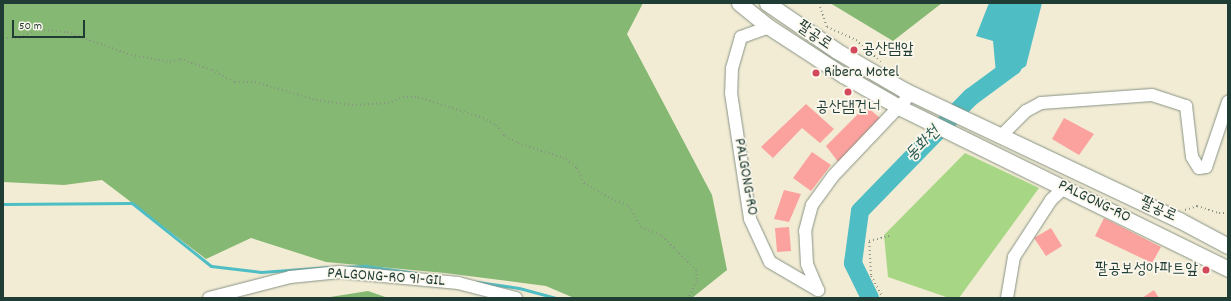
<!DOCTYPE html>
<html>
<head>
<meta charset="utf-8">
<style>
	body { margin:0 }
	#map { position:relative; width:1231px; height:301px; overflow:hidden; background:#f2ecd5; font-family:Dekko,"Poor Story",sans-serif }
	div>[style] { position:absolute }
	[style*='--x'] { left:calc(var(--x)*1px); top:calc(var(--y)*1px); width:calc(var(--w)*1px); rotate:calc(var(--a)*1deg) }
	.green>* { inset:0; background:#a7d785 }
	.forest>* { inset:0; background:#85b872 }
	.water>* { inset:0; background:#4ebdc4 }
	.stream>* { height:3px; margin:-1.5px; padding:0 1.5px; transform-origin:1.5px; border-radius:1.5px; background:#4ebdc4 }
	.river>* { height:18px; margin:-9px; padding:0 9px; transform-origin:9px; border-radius:9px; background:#4ebdc4 }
	.building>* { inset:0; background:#fba19e }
	.path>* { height:2px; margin-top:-1px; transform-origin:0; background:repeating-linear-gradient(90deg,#889484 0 1px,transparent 0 4px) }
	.roads { filter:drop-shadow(0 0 1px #889484) drop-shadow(0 0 1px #889484) }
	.minor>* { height:12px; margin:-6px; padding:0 6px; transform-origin:6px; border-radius:6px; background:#fff }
	.major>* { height:15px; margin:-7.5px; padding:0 7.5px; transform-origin:7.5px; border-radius:7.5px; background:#fff }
	.dots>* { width:11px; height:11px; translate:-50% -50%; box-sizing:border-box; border:2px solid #fbf7ec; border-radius:50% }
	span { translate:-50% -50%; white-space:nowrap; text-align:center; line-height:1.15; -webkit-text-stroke:3.5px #fbf7ec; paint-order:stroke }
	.street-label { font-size:16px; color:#1f3d34 }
	.poi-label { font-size:16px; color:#1f3d34 }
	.left { translate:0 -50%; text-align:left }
	.right { translate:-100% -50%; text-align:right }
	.water-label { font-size:17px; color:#2b5d58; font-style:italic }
	.frame { position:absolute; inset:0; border:4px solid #1f3d34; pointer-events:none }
	.scale { position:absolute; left:12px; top:20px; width:73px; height:18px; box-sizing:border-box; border:2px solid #1f3d34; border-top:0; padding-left:5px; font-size:12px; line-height:14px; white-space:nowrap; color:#1f3d34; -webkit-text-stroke:3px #fbf7ec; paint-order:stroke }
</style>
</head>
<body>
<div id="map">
	<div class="green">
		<i style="clip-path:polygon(965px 153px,1039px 188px,959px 298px,949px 298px,888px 277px,884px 235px)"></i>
	</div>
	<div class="forest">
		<i style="clip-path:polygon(3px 3px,643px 3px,627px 34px,712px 195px,727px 270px,692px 298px,574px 298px,546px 286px,445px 273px,326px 262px,251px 238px,206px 259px,102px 180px,64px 185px,3px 182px)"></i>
		<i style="clip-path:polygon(830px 3px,942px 3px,893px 41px)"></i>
		<i style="clip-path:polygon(368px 291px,388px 298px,324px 298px)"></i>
	</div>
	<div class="water">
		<i style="clip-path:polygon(989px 3px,1042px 3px,1026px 66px,997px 84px,993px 41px,976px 36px)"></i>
	</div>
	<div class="stream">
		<i style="--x:3;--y:204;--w:129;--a:-0.4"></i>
		<i style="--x:132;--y:203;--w:101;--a:38.6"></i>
		<i style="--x:211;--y:266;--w:50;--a:6.8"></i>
		<i style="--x:261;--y:272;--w:70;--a:-4.1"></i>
		<i style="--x:344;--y:267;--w:22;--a:-3"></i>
		<i style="--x:366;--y:266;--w:50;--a:8"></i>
		<i style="--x:477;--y:282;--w:42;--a:8.1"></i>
		<i style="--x:519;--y:288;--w:39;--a:15"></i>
	</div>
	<div class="river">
		<i style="--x:870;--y:298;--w:39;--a:-116"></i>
		<i style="--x:853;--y:263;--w:52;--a:-82.3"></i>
		<i style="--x:860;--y:211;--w:159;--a:-45.8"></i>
		<i style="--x:971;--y:97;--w:52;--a:-36.4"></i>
		<i style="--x:1013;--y:66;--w:5;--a:-90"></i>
	</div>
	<div class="building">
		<i style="clip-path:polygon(806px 104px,834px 129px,820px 143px,802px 128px,773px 158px,761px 147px)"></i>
		<i style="clip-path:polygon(866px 106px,881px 119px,839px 163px,826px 146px)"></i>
		<i style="clip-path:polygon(1064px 118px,1094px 134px,1079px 155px,1052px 139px)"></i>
		<i style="clip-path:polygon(812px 152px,831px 165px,811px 191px,793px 178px)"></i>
		<i style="clip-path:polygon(784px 190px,801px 194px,789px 222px,774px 219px)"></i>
		<i style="clip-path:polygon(1104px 218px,1161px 247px,1152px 263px,1095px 236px)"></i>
		<i style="clip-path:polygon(789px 227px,791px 251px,777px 252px,775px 228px)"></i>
		<i style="clip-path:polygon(1051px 228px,1062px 246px,1046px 256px,1034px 238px)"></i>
		<i style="clip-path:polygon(1154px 290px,1159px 298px,1142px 298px)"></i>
	</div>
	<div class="path">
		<i style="--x:819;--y:3;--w:25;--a:72"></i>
		<i style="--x:827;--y:27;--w:32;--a:24"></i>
		<i style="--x:856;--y:40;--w:33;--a:41"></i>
		<i style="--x:3;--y:38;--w:17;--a:0"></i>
		<i style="--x:20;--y:38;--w:18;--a:-29"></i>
		<i style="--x:36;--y:29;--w:31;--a:6"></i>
		<i style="--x:67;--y:32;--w:68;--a:19.8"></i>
		<i style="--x:131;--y:55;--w:40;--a:10"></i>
		<i style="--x:170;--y:62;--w:10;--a:-17"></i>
		<i style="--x:180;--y:59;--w:34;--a:19"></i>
		<i style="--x:212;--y:70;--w:26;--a:28"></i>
		<i style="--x:235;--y:82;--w:20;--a:0"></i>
		<i style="--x:255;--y:82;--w:64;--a:16.4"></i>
		<i style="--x:316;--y:100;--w:36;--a:8"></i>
		<i style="--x:352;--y:105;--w:36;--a:-3"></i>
		<i style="--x:388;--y:103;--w:16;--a:-22"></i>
		<i style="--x:403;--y:97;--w:15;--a:0"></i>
		<i style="--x:418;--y:97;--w:68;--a:17.9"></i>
		<i style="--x:483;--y:118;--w:15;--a:28"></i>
		<i style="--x:496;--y:125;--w:14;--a:51"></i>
		<i style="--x:505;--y:136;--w:15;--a:28"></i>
		<i style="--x:518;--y:143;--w:51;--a:18.4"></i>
		<i style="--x:566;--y:159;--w:14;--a:39"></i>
		<i style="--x:577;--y:168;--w:17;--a:65"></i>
		<i style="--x:584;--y:183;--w:28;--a:30"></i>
		<i style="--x:608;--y:197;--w:23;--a:23"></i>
		<i style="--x:629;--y:206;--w:24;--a:60"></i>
		<i style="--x:641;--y:227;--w:23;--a:23"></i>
		<i style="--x:662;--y:236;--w:48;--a:45"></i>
		<i style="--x:696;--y:270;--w:11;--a:85"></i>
		<i style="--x:697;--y:281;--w:19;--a:118"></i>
		<i style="--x:1185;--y:210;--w:13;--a:-18"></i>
		<i style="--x:1197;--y:206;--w:23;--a:18"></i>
		<i style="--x:1219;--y:213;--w:9;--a:0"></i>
		<i style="--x:883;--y:298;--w:26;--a:-118"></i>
		<i style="--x:871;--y:275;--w:34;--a:-93"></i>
		<i style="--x:869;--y:241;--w:21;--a:-14"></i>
	</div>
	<div class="roads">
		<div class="minor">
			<i style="--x:769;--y:27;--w:30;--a:160"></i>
			<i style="--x:741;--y:37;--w:32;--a:106"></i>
			<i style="--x:732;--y:68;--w:25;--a:92"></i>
			<i style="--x:731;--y:93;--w:127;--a:81.4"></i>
			<i style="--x:750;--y:219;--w:47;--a:65.1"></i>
			<i style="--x:770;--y:262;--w:56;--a:30.3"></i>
			<i style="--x:818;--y:290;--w:28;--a:-113"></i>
			<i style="--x:807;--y:264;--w:33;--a:-93"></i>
			<i style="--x:805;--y:231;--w:27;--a:-75"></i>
			<i style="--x:812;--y:205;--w:36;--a:-54"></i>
			<i style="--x:833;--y:176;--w:113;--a:-46.4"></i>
			<i style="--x:1000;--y:137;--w:37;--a:-45"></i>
			<i style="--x:1026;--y:111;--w:17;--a:-28"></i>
			<i style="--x:1041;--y:103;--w:111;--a:-4.1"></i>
			<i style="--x:1152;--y:95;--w:36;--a:18"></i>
			<i style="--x:1186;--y:106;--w:51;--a:83.3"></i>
			<i style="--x:1192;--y:157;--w:13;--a:58"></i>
			<i style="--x:1199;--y:168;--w:7;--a:-8"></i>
			<i style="--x:1206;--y:167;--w:69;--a:-71.3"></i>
			<i style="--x:209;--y:298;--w:84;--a:-14.5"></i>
			<i style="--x:290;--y:277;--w:50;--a:-5.7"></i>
			<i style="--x:340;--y:272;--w:119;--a:5.3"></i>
			<i style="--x:458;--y:283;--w:60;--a:14.5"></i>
			<i style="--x:1007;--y:298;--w:42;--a:-80.3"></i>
			<i style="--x:1014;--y:257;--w:68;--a:-57"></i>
			<i style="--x:1051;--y:200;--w:18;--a:-43"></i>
		</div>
		<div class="major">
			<i style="--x:739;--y:3;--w:38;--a:39"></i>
			<i style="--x:769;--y:27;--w:88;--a:33"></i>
			<i style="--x:843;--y:75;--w:64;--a:29.7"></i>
			<i style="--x:899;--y:107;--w:367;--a:26.2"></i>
			<i style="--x:767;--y:3;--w:85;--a:34.4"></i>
			<i style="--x:837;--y:51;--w:78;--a:30.2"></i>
			<i style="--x:904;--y:90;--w:304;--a:25.3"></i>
			<i style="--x:1179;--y:220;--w:55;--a:28"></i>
		</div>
	</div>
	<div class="dots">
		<i style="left:854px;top:50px;background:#d1495b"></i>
		<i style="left:816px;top:73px;background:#d1495b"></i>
		<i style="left:848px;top:92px;background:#d1495b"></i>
		<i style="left:1206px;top:270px;background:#d1495b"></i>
	</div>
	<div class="street-label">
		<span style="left:814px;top:36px;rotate:34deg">팔공로</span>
		<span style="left:745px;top:177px;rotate:80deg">PALGONG-RO</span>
		<span style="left:1094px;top:202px;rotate:26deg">PALGONG-RO</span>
		<span style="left:1158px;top:210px;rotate:25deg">팔공로</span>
		<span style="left:386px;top:278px;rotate:4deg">PALGONG-RO 91-GIL</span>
	</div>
	<div class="poi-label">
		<span class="left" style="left:862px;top:50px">공산댐앞</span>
		<span class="left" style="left:824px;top:73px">Ribera Motel</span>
		<span style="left:848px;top:108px">공산댐건너</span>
		<span class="right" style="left:1198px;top:270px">팔공보성아파트앞</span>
	</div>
	<div class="water-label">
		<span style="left:924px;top:145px;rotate:-46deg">동화천</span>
	</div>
	<div class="frame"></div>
	<div class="scale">50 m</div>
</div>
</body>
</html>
